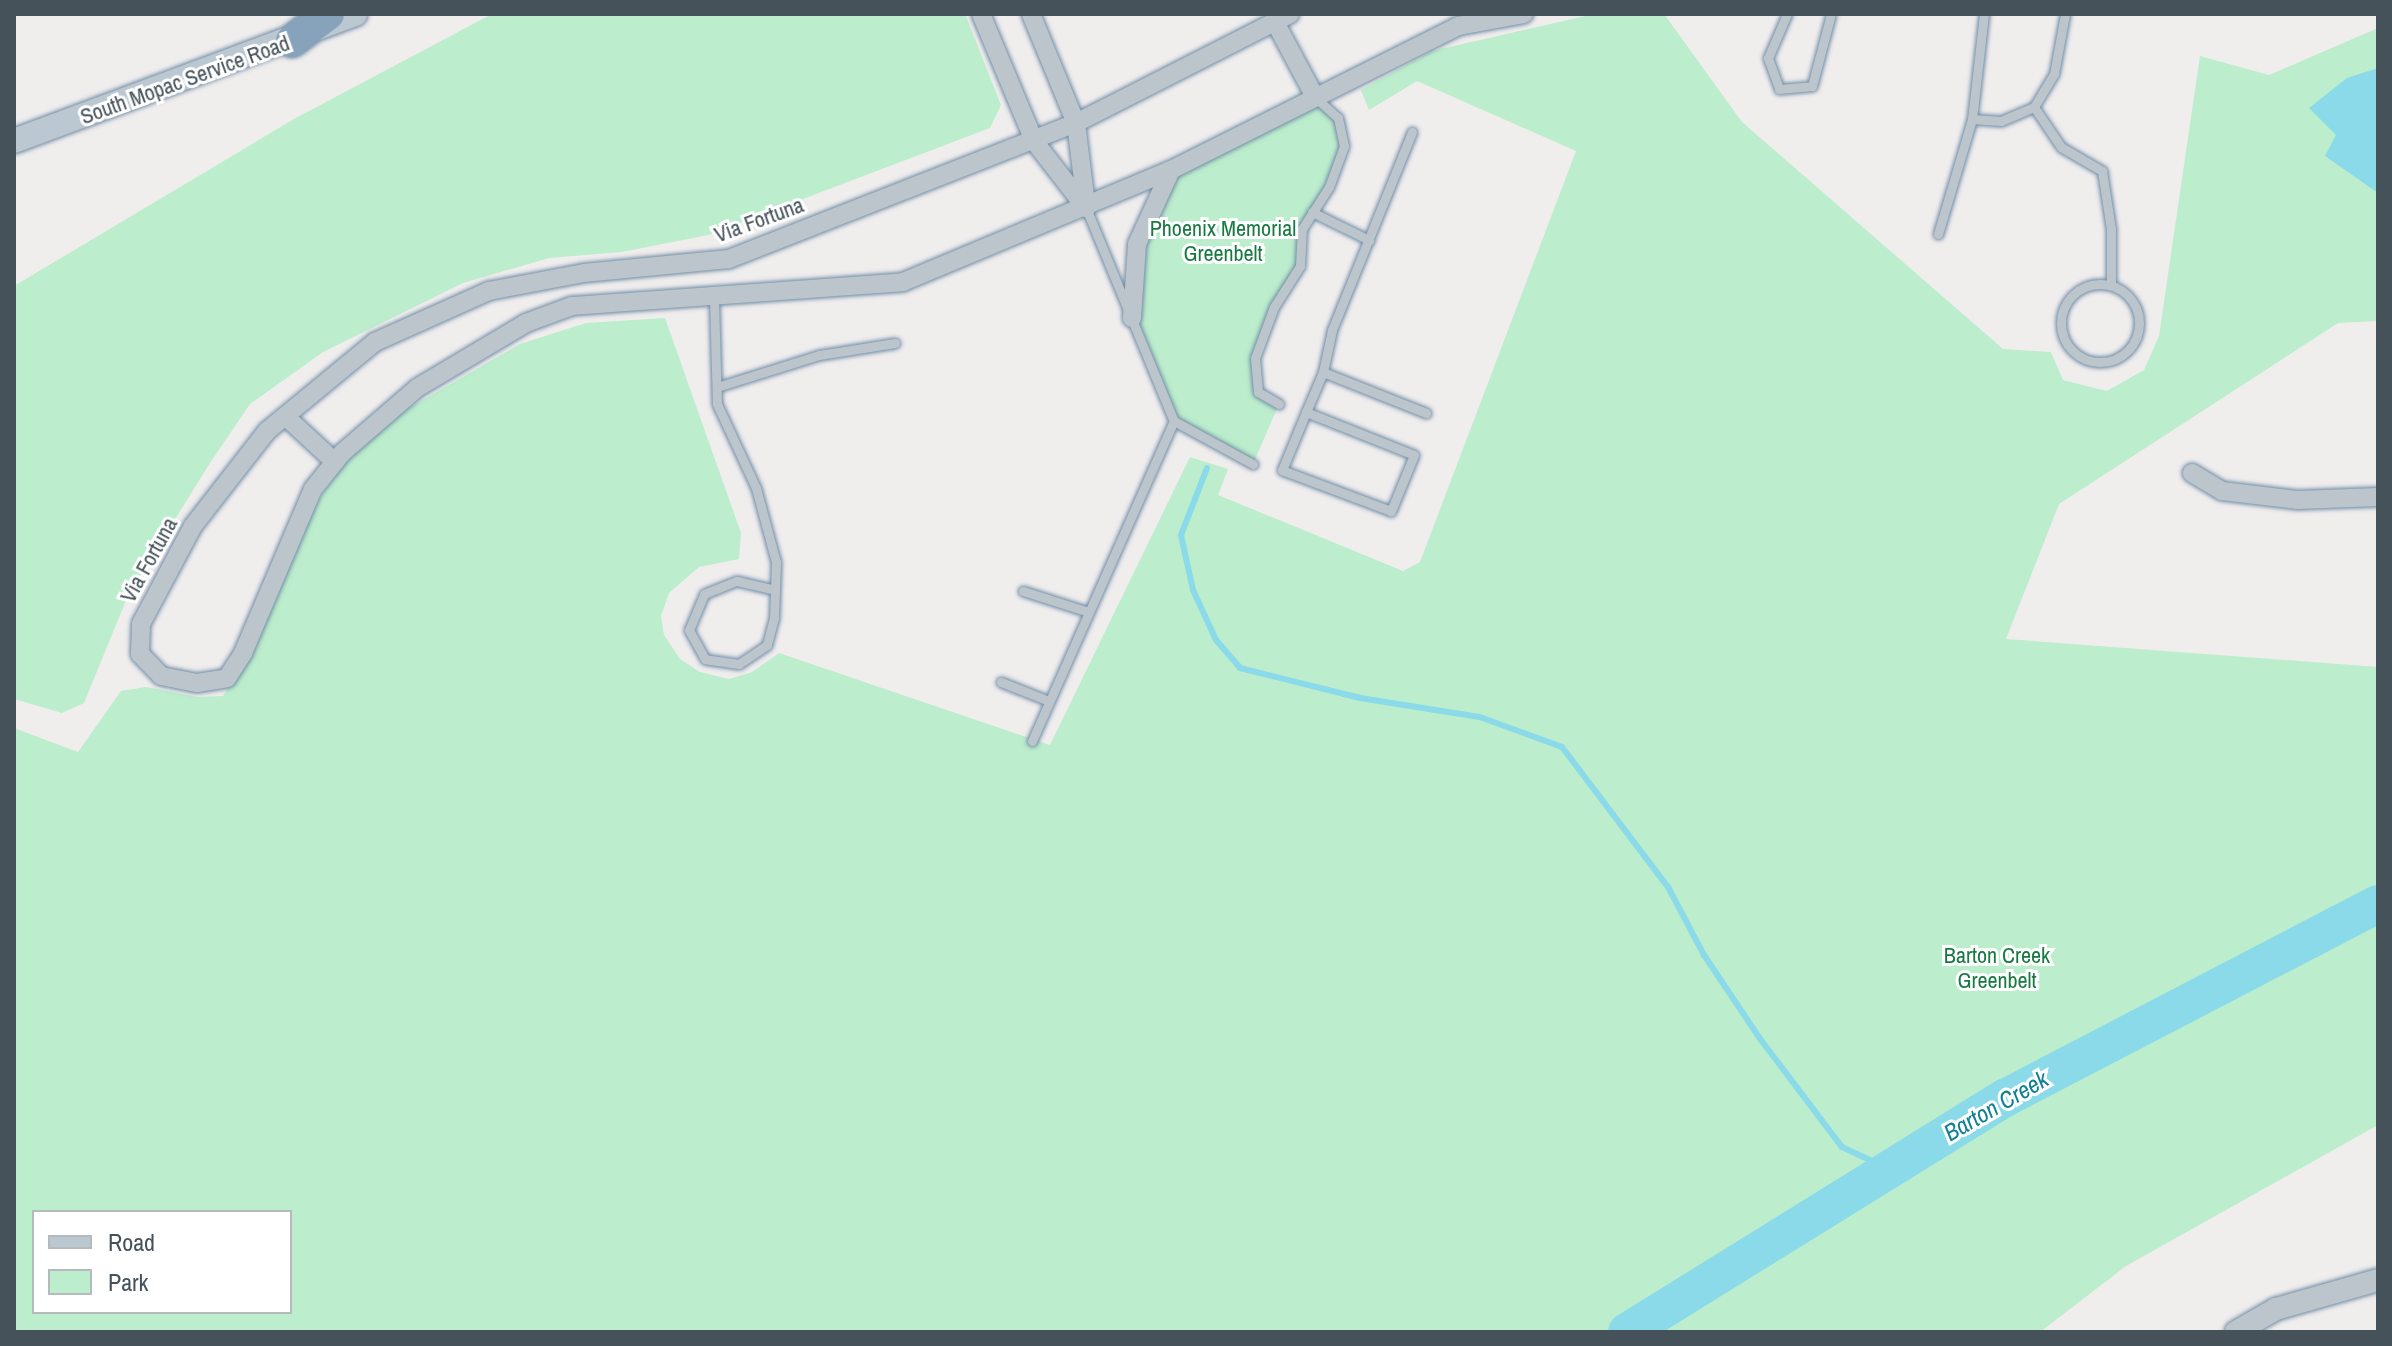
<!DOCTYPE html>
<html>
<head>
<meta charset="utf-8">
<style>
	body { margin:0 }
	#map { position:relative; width:2392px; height:1346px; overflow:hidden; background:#f0eded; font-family:"Archivo Narrow",sans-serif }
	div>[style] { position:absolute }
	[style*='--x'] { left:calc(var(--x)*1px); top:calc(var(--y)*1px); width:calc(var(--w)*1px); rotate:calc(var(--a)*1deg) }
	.green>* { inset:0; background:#bcedcc }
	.water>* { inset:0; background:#8adae9 }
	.stream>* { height:6px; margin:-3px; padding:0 3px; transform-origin:3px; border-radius:3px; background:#8adae9 }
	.river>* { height:38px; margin:-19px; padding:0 19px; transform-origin:19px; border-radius:19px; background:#8adae9 }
	.roads { filter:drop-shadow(0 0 2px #718ea7) drop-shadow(0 0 2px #718ea7) }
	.service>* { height:9px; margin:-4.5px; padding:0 4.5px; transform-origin:4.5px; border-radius:4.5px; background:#bcc5cc }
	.service>.ring { margin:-4.5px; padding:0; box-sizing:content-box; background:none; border:9px solid #bcc5cc; border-radius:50% }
	.minor>* { height:18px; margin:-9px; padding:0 9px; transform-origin:9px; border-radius:9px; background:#bcc5cc }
	.tertiary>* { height:22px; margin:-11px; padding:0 11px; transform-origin:11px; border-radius:11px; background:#bcc5cc }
	.secondary>* { height:24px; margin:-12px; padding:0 12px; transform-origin:12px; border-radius:12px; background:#bbc7d1 }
	.motorway>* { height:32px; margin:-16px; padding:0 16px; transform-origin:16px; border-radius:16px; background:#86a3bb }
	span { translate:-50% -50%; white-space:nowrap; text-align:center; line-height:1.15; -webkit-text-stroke:6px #fff; paint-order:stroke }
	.street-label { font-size:22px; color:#46525a }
	.park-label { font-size:22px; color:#197943 }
	.water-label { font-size:24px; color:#108094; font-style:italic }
	.frame { position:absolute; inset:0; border:16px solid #46525a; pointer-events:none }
	.legend { position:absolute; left:32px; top:1210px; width:260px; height:104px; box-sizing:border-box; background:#fff; border:2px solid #b5babd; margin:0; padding:10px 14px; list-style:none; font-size:24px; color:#46525a }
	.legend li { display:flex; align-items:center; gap:16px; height:40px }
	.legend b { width:40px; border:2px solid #b5babd }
</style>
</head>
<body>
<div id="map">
	<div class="green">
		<i style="clip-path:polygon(492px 14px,965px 14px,1001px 105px,990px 128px,708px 235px,622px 252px,549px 258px,463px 283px,323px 352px,250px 404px,210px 463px,129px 593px,84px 703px,62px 713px,14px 699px,14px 286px,294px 119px)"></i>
		<i style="clip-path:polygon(evenodd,1594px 14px,1664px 14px,1742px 122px,2003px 349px,2051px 352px,2063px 380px,2107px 391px,2144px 370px,2159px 336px,2200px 56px,2269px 75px,2378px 28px,2378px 321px,2338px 323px,2059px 504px,2006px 639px,2378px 667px,2378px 1125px,2126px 1266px,2040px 1332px,14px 1332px,14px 728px,78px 752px,121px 691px,146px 687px,198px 697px,223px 696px,262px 630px,306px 521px,338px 470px,395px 416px,520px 344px,586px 323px,665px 318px,741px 533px,739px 559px,699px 567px,669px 593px,661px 616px,664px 635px,680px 659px,700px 672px,729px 679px,752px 672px,779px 653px,1050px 745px,1190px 457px,1228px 469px,1218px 495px,1403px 571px,1420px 562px,1576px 151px,1417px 81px,1369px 110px,1361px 90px,1432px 51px,1594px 14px,34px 1212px,290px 1212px,290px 1312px,34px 1312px,34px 1212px)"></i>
		<i style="clip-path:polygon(1315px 97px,1338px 118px,1344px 146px,1329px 187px,1302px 229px,1300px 266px,1274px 307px,1255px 358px,1258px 392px,1279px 404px,1253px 464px,1174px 421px,1132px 318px,1137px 244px,1171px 170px)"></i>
	</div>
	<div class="water">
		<i style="clip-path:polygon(2378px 68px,2378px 193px,2325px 156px,2336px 135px,2309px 108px,2347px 78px)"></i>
	</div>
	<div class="stream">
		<i style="--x:1207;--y:468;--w:72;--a:111.2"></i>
		<i style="--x:1181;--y:535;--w:56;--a:77.7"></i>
		<i style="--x:1193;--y:590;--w:55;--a:65.3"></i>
		<i style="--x:1216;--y:640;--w:37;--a:49"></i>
		<i style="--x:1240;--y:668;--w:124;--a:14"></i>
		<i style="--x:1360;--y:698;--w:121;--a:9"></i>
		<i style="--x:1480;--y:717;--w:87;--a:20.1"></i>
		<i style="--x:1562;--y:747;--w:176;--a:52.9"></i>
		<i style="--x:1668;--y:887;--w:77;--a:62.1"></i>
		<i style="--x:1704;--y:955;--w:102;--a:56.2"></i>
		<i style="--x:1761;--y:1040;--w:134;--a:52.9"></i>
		<i style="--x:1842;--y:1147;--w:52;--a:25.1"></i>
	</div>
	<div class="river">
		<i style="--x:1627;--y:1332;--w:445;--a:-31.8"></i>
		<i style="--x:2005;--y:1098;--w:420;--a:-27.5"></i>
	</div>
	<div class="roads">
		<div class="service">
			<i style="--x:1787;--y:14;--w:48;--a:113.4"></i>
			<i style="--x:1768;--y:58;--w:33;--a:70"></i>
			<i style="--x:1779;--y:89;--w:33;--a:-5"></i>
			<i style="--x:1812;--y:86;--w:74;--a:-75.2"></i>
			<i style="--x:1984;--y:14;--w:106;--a:96.5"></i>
			<i style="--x:1972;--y:119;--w:29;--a:4"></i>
			<i style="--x:2001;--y:121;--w:36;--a:-23"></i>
			<i style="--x:2034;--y:107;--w:39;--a:-59"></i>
			<i style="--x:2054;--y:74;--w:61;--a:-79.6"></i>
			<i style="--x:2034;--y:107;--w:48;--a:56"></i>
			<i style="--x:2061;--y:147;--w:48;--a:30.3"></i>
			<i style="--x:2102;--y:171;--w:59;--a:81.2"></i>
			<i style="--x:2111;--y:229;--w:56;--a:90"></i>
			<i style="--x:1412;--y:132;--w:214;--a:112"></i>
			<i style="--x:1332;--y:330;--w:43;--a:102.1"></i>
			<i style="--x:1323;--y:372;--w:111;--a:21.7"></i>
			<i style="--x:1086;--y:208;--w:230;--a:67.6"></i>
			<i style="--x:1174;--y:421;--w:90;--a:28.6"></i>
			<i style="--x:1312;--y:212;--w:64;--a:26.2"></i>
			<i style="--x:1938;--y:234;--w:120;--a:-73.5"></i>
			<i class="ring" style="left:2061px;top:284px;width:69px;height:69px"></i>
			<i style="--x:714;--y:299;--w:105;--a:88.4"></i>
			<i style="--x:717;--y:404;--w:93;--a:65.1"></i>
			<i style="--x:756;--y:488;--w:77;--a:74.9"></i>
			<i style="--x:776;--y:562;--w:56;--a:92"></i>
			<i style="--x:774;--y:618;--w:28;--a:105"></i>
			<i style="--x:767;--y:645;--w:34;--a:146"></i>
			<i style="--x:739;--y:664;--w:34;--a:-172"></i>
			<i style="--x:705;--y:659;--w:33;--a:-119"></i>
			<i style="--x:689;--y:630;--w:39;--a:-67"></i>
			<i style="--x:704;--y:594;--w:35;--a:-22"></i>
			<i style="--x:737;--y:581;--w:39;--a:13"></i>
			<i style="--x:717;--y:387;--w:107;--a:-17.4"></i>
			<i style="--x:819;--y:355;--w:77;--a:-9"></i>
			<i style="--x:1279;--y:404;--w:24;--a:-150"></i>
			<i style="--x:1258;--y:392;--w:34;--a:-95"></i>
			<i style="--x:1255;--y:358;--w:54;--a:-69.6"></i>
			<i style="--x:1274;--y:307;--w:49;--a:-57.6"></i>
			<i style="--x:1300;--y:266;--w:37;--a:-87"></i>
			<i style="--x:1302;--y:229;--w:50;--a:-57.3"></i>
			<i style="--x:1329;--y:187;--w:44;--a:-69.9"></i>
			<i style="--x:1344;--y:146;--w:29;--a:-102"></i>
			<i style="--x:1338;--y:118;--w:31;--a:-138"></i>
			<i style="--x:1306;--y:412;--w:116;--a:21.7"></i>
			<i style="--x:1414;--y:455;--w:61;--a:112.3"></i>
			<i style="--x:1391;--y:511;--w:116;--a:-159.4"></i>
			<i style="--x:1282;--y:470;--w:63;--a:-67.5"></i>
			<i style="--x:1306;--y:412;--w:43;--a:-67"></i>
			<i style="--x:1023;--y:591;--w:69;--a:17.7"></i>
			<i style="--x:1001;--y:682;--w:52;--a:21.6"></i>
			<i style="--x:1032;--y:741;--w:350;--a:-66.1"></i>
		</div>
		<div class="minor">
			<i style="--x:981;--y:14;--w:138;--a:67.3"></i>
			<i style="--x:1034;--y:141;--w:85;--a:52.2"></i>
			<i style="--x:1031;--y:14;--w:118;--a:67.6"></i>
			<i style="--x:1076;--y:123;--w:83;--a:83"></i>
			<i style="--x:1290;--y:14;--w:240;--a:153"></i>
			<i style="--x:1076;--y:123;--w:373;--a:158.6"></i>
			<i style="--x:729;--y:259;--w:146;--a:174.5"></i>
			<i style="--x:584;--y:273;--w:97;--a:169.3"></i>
			<i style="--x:489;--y:291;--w:125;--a:155.9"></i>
			<i style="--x:375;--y:342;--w:140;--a:140.5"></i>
			<i style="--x:267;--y:431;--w:120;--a:127.9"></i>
			<i style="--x:193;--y:526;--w:111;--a:118"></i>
			<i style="--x:141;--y:624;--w:30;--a:92"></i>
			<i style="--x:140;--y:654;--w:30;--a:46"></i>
			<i style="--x:161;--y:676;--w:37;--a:11"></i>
			<i style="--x:197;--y:683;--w:30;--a:-9"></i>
			<i style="--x:227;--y:678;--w:30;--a:-57"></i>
			<i style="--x:243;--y:653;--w:178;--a:-66.9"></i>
			<i style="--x:313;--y:489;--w:46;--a:-51.1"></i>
			<i style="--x:342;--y:453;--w:99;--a:-40.9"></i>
			<i style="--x:417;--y:388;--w:127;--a:-30.8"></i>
			<i style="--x:526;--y:323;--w:49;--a:-20.3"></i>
			<i style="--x:572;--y:306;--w:332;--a:-4.1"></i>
			<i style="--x:903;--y:282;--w:290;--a:-22.7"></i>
			<i style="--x:1171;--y:170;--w:321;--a:-26.6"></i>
			<i style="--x:1458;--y:26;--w:67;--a:-10.3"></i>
			<i style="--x:1275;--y:22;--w:85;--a:61.9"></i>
			<i style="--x:1132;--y:318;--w:74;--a:-86.1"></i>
			<i style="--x:1137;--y:244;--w:81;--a:-65.3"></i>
			<i style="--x:285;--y:416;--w:68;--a:42.6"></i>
			<i style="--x:2192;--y:473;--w:35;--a:31"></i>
			<i style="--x:2222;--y:491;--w:77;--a:6.8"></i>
			<i style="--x:2298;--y:500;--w:80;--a:-2.1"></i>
		</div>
		<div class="tertiary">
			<i style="--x:2236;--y:1332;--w:46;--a:-29.9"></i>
			<i style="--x:2276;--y:1309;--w:106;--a:-15.9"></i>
		</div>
		<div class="secondary">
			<i style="--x:14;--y:141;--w:364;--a:-20.4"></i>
		</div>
		<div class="motorway">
			<i style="--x:292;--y:41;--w:45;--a:-36.9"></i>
		</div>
	</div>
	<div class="street-label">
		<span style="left:185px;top:80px;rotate:-20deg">South Mopac Service Road</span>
		<span style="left:759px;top:220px;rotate:-20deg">Via Fortuna</span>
		<span style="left:149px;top:560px;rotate:-61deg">Via Fortuna</span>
	</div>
	<div class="park-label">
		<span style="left:1223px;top:241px">Phoenix Memorial<br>Greenbelt</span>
		<span style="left:1997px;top:968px">Barton Creek<br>Greenbelt</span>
	</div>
	<div class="water-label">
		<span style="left:1996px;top:1106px;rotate:-30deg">Barton Creek</span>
	</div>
	<div class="frame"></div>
	<ul class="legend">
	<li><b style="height:10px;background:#bbc7d1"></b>Road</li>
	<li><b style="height:22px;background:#bcedcc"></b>Park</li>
	</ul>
</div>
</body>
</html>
